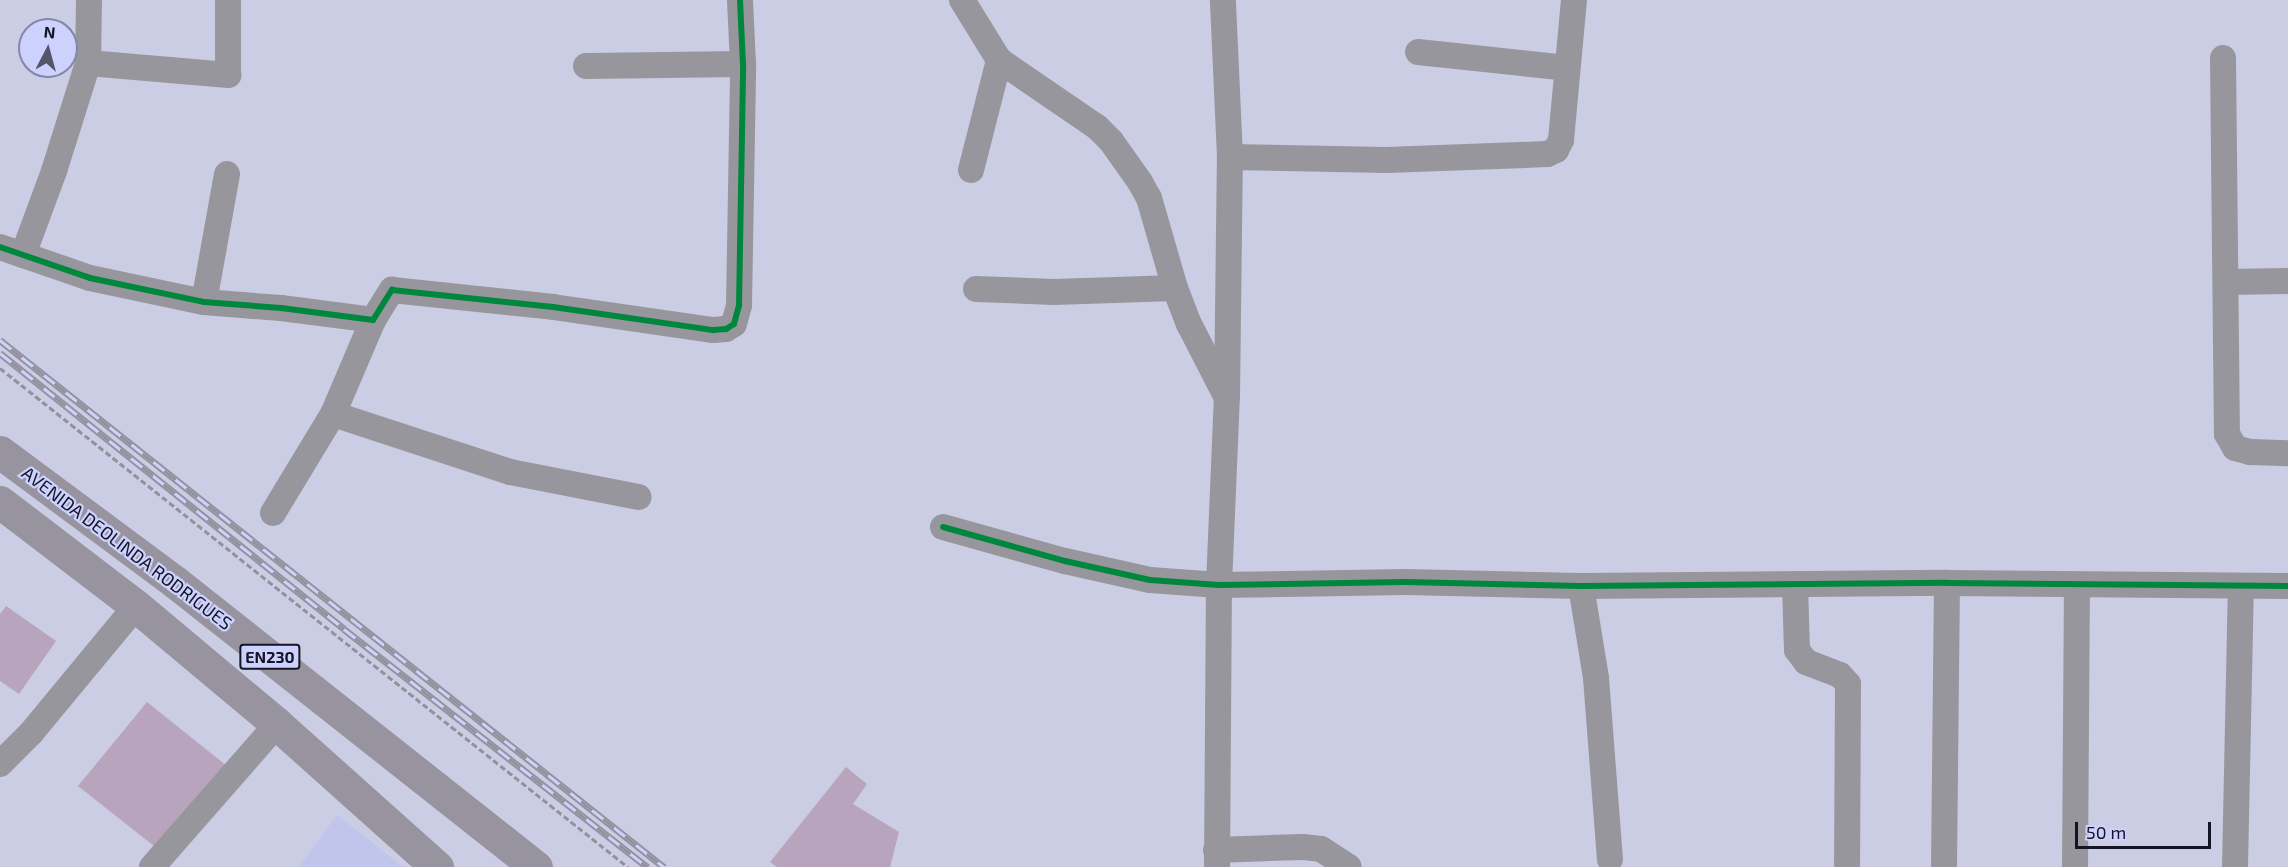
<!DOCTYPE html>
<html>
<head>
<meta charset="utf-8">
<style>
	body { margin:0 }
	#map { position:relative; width:2288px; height:867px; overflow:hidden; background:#cbcde5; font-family:"Exo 2",sans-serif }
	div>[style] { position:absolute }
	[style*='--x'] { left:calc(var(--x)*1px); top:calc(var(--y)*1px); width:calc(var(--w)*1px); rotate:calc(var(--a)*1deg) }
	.built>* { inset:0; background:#c1c4eb }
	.building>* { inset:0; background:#b8a4bd }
	.path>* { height:3px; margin-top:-1.5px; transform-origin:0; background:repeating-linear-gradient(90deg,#94919a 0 6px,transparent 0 9px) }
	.minor>* { height:26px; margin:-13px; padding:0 13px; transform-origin:13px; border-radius:13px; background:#98969d }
	.highway>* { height:33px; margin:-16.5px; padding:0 16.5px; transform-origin:16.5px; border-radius:16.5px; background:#97949f }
	.rail>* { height:7px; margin-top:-3.5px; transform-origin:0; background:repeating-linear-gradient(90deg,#cdd1fe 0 14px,#94929e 0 28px); box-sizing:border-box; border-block:2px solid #94929e }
	.cycleway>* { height:6px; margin:-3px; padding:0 3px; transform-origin:3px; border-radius:3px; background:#00873e }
	span { translate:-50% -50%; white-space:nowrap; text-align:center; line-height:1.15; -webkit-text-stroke:4.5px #cdd1fe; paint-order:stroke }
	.shield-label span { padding:2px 4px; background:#cdd1fe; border:2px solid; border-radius:4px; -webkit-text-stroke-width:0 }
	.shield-label { font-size:16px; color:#141524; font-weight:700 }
	.street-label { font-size:18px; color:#141524 }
	.north { position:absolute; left:18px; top:18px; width:60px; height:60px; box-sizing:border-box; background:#cdd1fe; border:2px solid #8386a7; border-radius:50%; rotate:6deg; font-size:16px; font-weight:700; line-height:24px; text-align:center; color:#141524 }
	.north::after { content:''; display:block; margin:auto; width:21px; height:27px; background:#545568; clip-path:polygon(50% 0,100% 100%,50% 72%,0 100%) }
	.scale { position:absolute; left:2075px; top:822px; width:136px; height:27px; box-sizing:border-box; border:3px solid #141524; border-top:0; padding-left:8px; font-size:18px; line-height:21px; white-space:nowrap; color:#141524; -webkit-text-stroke:4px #cdd1fe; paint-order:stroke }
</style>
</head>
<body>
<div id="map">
	<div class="built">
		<i style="clip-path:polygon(337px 815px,403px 867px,299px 867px)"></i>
	</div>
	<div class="building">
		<i style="clip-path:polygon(6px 606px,56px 641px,19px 694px,0 681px,0 614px)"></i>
		<i style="clip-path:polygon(147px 702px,227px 766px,159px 850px,78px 786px)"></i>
		<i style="clip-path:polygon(846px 767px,867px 784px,853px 804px,899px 832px,890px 867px,777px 867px,770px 862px)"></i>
	</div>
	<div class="path">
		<i style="--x:0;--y:368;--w:802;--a:38.47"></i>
	</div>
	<div class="minor">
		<i style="--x:962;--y:0;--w:70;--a:58.3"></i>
		<i style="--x:999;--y:60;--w:119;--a:34.4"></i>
		<i style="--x:1097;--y:127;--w:20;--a:45"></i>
		<i style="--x:1111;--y:141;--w:50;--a:54.7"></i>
		<i style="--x:1140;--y:182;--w:18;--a:61"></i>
		<i style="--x:1149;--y:198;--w:94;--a:73.9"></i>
		<i style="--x:1175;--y:288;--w:39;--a:69"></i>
		<i style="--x:1189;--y:324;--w:79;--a:62.8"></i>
		<i style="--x:1418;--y:52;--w:150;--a:6.1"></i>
		<i style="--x:2223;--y:58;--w:376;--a:89.4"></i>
		<i style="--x:2227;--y:434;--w:16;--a:60"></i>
		<i style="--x:2235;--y:448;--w:16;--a:15"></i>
		<i style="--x:2250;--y:452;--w:38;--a:2"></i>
		<i style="--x:88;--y:63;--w:141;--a:4.9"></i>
		<i style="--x:228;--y:75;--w:75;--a:-90"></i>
		<i style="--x:586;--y:66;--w:157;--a:-0.7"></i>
		<i style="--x:1230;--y:157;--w:156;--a:1.1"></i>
		<i style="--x:1386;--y:160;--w:161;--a:-2.1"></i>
		<i style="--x:1547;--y:154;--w:10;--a:-24"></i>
		<i style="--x:1556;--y:150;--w:11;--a:-63"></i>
		<i style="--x:1561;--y:140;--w:141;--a:-84.7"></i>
		<i style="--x:971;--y:170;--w:114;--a:-75.7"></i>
		<i style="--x:0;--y:247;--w:95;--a:19"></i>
		<i style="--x:90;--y:278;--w:116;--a:11.9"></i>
		<i style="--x:204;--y:302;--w:77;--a:4.5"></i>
		<i style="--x:281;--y:308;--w:93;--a:7.4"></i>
		<i style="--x:373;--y:320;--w:36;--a:-58"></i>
		<i style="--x:392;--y:290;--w:162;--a:6"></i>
		<i style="--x:553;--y:307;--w:162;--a:8.2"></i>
		<i style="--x:713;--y:330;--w:13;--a:-4"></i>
		<i style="--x:726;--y:329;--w:9;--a:-32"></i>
		<i style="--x:734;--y:324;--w:20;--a:-75"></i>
		<i style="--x:739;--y:305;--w:241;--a:-89"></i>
		<i style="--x:743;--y:64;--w:64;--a:-92.7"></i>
		<i style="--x:23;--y:255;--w:90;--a:-69.7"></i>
		<i style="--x:54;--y:171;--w:113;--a:-72.5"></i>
		<i style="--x:88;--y:63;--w:63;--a:-89.1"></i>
		<i style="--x:2226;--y:282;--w:62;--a:-0.9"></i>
		<i style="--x:976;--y:289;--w:78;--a:2.2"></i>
		<i style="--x:1054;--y:292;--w:121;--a:-1.9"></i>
		<i style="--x:204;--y:302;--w:130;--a:-79.8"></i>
		<i style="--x:333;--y:414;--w:186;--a:18.1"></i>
		<i style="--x:510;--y:472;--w:131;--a:11"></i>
		<i style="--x:273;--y:513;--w:116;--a:-58.8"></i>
		<i style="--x:333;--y:414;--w:102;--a:-66.9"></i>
		<i style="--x:943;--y:527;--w:127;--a:15.6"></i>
		<i style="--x:1065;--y:561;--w:87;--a:12.6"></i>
		<i style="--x:1150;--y:580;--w:69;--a:4.1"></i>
		<i style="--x:1219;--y:585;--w:186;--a:-0.9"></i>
		<i style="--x:1405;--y:582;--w:176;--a:1.3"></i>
		<i style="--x:1581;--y:586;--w:366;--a:-0.5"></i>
		<i style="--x:1947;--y:583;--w:341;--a:0.5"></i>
		<i style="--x:1795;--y:584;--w:66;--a:88.3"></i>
		<i style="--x:1797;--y:650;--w:15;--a:53"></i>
		<i style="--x:1806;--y:662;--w:36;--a:21"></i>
		<i style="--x:1840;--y:675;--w:12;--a:48"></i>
		<i style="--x:1848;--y:684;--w:183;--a:90.3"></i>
		<i style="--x:1581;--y:586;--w:93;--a:80.7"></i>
		<i style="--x:1596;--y:678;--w:182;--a:85.6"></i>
		<i style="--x:0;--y:764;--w:44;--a:-45"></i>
		<i style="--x:31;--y:733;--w:165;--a:-50.4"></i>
		<i style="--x:1216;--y:850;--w:87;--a:-2"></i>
		<i style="--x:1303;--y:847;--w:18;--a:6"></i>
		<i style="--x:1321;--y:849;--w:33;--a:33"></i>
		<i style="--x:152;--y:867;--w:190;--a:-48.8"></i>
		<i style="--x:1217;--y:867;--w:282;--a:-89.6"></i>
		<i style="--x:1219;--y:585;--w:189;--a:-87.6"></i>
		<i style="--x:1227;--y:396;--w:239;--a:-89.3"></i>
		<i style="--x:1230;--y:157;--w:157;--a:-92.6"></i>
		<i style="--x:1944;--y:867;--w:284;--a:-89.4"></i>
		<i style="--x:2075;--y:867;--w:282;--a:-89.6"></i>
		<i style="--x:2235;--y:867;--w:281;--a:-88.8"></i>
	</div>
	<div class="highway">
		<i style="--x:0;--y:452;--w:218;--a:36.6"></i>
		<i style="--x:175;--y:582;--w:460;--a:38.3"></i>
		<i style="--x:0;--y:502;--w:171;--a:37.4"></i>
		<i style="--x:136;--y:606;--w:184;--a:39.9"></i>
		<i style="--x:277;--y:724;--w:215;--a:41.8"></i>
	</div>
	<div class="rail">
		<i style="--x:0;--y:340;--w:848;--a:38.44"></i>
		<i style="--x:0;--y:353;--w:441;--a:38.7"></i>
		<i style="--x:344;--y:629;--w:386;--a:38.1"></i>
	</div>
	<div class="cycleway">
		<i style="--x:0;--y:247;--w:95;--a:19"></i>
		<i style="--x:90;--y:278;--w:116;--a:11.9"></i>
		<i style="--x:204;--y:302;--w:77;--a:4.5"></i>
		<i style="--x:281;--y:308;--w:93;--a:7.4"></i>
		<i style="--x:373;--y:320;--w:36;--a:-58"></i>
		<i style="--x:392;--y:290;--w:162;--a:6"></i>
		<i style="--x:553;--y:307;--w:162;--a:8.2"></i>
		<i style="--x:713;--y:330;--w:13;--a:-4"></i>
		<i style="--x:726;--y:329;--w:9;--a:-32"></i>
		<i style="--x:734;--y:324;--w:20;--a:-75"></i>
		<i style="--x:739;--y:305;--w:241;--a:-89"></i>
		<i style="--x:743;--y:64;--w:64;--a:-92.7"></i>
		<i style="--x:943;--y:527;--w:127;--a:15.6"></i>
		<i style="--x:1065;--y:561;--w:87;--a:12.6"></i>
		<i style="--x:1150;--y:580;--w:69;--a:4.1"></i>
		<i style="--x:1219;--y:585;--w:186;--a:-0.9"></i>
		<i style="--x:1405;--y:582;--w:176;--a:1.3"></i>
		<i style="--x:1581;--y:586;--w:366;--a:-0.5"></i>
		<i style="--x:1947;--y:583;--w:341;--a:0.5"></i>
	</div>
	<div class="shield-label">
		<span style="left:270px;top:657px">EN230</span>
	</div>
	<div class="street-label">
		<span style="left:127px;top:548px;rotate:37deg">AVENIDA DEOLINDA RODRIGUES</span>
	</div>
	<div class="north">N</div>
	<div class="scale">50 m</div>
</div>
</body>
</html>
